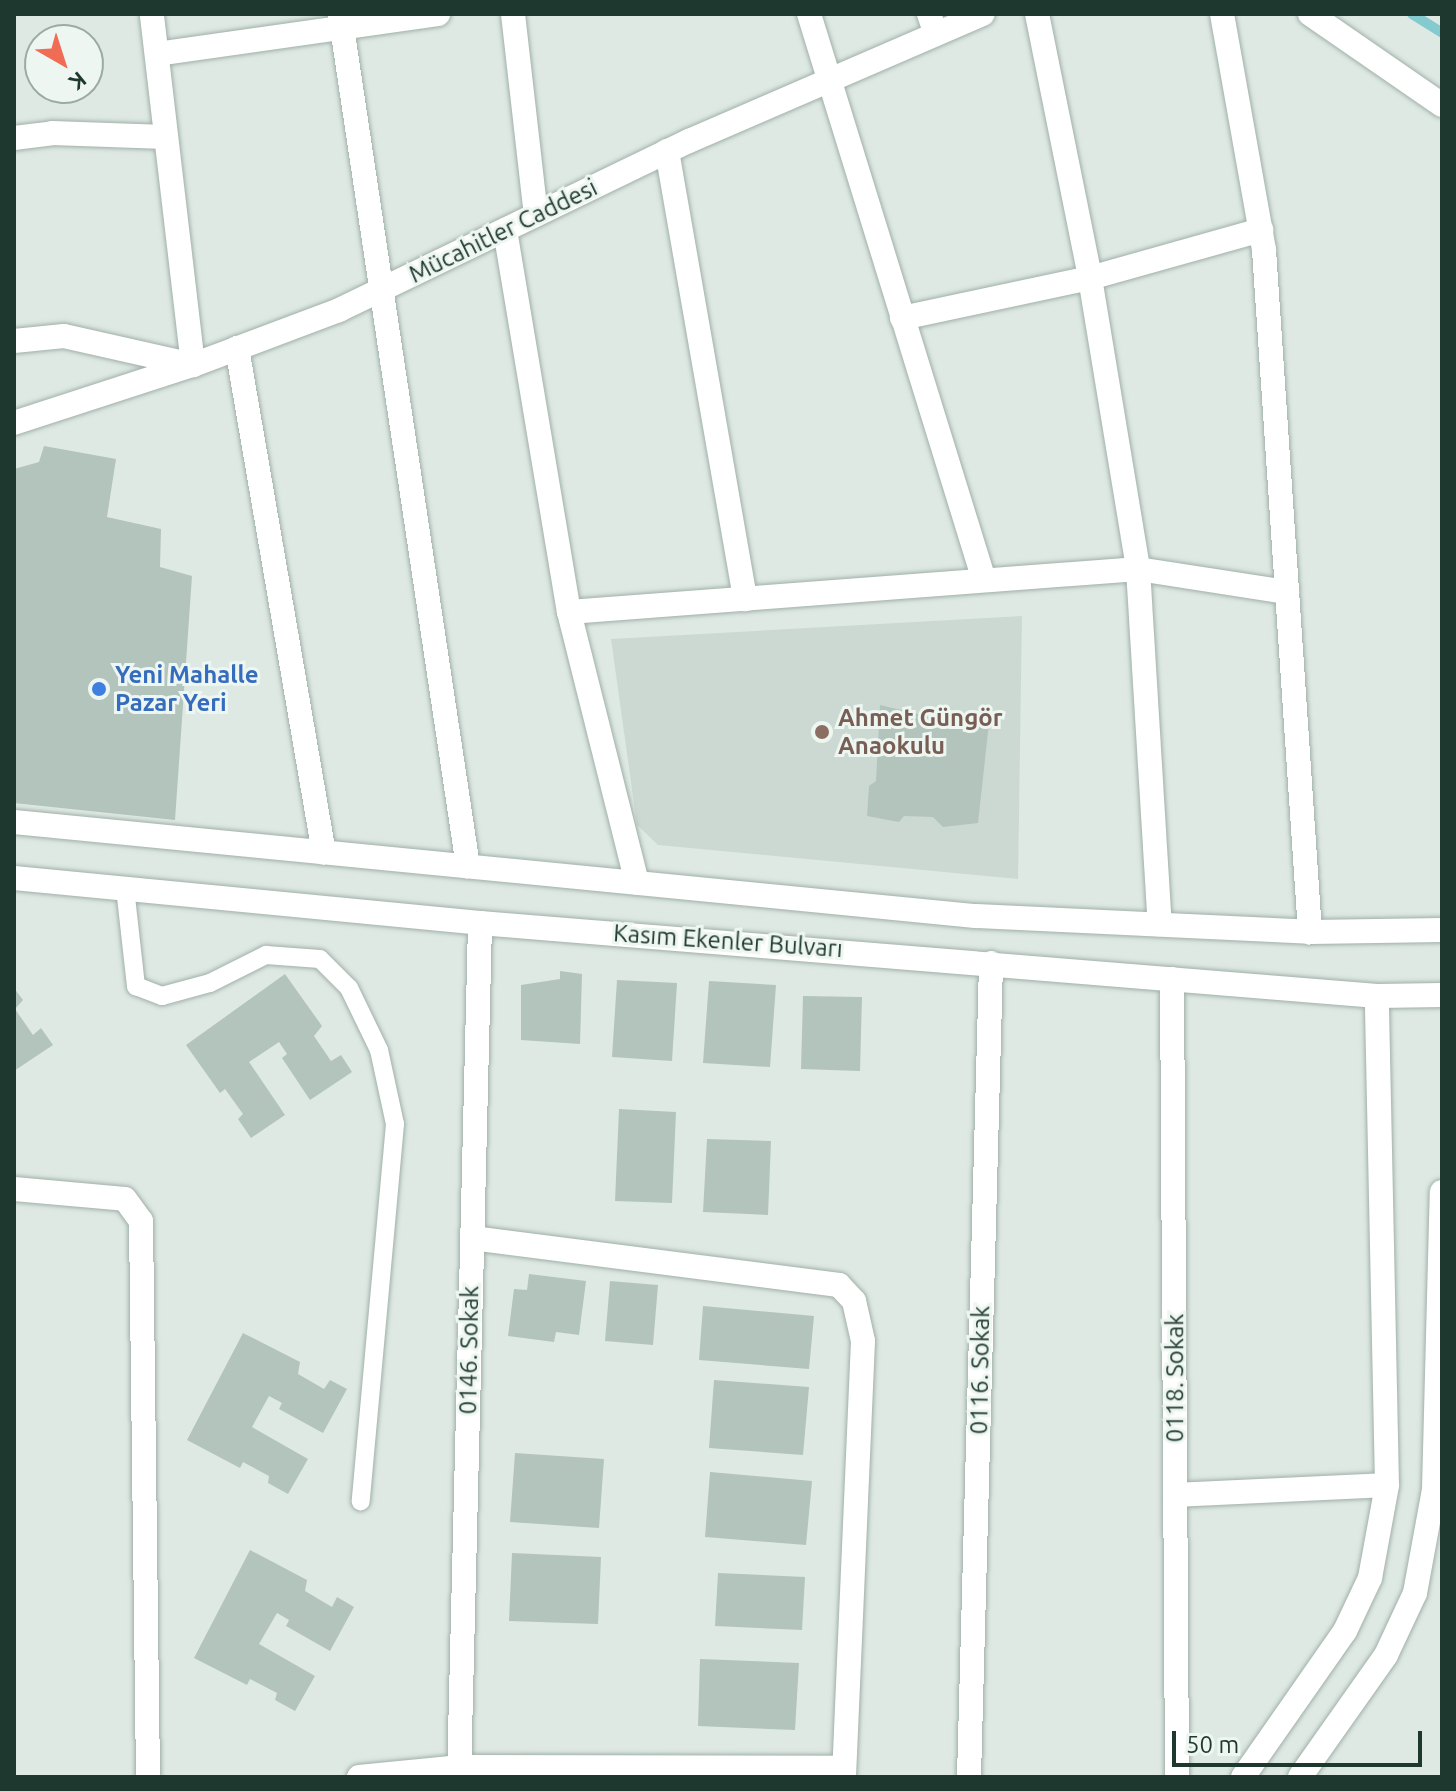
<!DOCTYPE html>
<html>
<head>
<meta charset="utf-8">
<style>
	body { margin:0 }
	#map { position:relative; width:1456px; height:1791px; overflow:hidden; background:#dee9e3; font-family:Ubuntu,sans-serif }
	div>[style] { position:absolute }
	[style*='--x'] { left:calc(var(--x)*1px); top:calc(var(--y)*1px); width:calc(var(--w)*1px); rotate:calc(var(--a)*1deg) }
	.built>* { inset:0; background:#ccd9d2 }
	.stream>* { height:10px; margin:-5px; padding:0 5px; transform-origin:5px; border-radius:5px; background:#85cacf }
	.building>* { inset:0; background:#b3c4bc }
	.roads { filter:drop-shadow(0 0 2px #a1b0a9) drop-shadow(0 0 2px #a1b0a9) }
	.service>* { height:18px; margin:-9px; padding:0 9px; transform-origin:9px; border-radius:9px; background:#fff }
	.minor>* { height:24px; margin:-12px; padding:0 12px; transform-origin:12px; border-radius:12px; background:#fff }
	.tertiary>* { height:24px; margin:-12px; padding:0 12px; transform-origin:12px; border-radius:12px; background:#fff }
	.dots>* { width:22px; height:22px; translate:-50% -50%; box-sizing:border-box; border:4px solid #eef6f1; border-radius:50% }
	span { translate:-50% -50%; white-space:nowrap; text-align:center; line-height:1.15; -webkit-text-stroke:6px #eef6f1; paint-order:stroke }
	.street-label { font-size:24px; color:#1f382f }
	.shop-label { font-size:24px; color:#366cbe; font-weight:700 }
	.left { translate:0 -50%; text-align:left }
	.education-label { font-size:24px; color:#785e54; font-weight:700 }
	.frame { position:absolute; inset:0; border:16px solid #1f382f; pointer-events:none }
	.north { position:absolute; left:24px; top:24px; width:80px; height:80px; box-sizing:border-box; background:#eef6f1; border:2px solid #9baaa3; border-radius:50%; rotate:141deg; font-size:22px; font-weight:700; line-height:32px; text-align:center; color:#1f382f }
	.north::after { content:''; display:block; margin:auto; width:28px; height:36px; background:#f06c55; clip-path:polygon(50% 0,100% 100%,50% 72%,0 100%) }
	.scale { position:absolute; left:1172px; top:1731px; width:250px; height:36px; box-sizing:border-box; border:4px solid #1f382f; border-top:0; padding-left:10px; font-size:24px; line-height:28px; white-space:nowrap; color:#1f382f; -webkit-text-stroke:6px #eef6f1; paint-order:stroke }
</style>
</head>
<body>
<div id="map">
	<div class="built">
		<i style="clip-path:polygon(1022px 616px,1018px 879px,658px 845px,637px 825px,611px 639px)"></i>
	</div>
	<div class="stream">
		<i style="--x:1412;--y:14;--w:36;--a:32"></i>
	</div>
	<div class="building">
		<i style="clip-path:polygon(44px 446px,116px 459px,107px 517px,161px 529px,160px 567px,192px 576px,175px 820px,14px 803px,14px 469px,39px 462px)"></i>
		<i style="clip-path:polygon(880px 705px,948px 721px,954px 712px,990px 714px,978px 823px,943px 827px,933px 817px,904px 816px,899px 822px,867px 816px,869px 786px,876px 781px)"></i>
		<i style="clip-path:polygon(560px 971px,582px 974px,580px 1044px,521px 1040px,521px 985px,560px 979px)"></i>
		<i style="clip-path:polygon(285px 974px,322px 1026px,314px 1036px,331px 1061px,341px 1055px,352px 1072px,310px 1100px,282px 1058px,287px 1054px,279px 1042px,249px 1062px,285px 1115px,251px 1138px,238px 1119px,243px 1114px,225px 1089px,220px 1093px,186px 1045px)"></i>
		<i style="clip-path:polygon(617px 980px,677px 983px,672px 1061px,612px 1057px)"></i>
		<i style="clip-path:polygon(709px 981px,776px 985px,770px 1067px,703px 1063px)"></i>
		<i style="clip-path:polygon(14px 988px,23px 1000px,15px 1009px,33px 1035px,41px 1028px,53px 1045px,14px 1071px)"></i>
		<i style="clip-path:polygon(803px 996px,862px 997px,860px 1071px,801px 1069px)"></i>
		<i style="clip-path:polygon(619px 1109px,676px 1112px,672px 1203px,615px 1201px)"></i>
		<i style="clip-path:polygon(707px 1139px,771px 1141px,768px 1215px,703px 1212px)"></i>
		<i style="clip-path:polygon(529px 1274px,586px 1281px,579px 1335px,556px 1332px,554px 1342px,508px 1336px,514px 1289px,527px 1290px)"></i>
		<i style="clip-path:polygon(610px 1281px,658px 1285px,653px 1345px,605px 1341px)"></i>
		<i style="clip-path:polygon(703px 1306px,814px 1316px,809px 1369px,699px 1360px)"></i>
		<i style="clip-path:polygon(243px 1333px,300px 1362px,298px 1374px,324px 1389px,330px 1380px,347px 1389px,323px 1433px,279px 1409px,282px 1403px,269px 1396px,252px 1427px,308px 1459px,288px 1494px,268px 1483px,269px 1476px,243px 1462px,240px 1468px,187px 1440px)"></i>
		<i style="clip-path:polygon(714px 1380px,809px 1387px,803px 1455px,709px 1448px)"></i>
		<i style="clip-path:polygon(515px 1453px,604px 1459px,599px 1528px,510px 1522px)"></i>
		<i style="clip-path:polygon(710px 1472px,812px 1481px,806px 1545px,705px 1537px)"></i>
		<i style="clip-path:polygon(250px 1550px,307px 1580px,305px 1591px,332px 1607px,337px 1597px,354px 1607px,330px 1651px,286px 1626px,289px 1620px,277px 1613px,259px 1644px,315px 1676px,295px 1711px,275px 1700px,277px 1693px,250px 1679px,247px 1685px,194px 1658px)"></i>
		<i style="clip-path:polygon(512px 1553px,601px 1557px,598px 1624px,509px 1621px)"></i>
		<i style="clip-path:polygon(718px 1573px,805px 1577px,802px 1630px,715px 1626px)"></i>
		<i style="clip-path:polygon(700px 1659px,799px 1663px,795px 1730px,698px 1726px)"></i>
	</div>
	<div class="roads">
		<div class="service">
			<i style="--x:125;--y:888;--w:99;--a:83.6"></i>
			<i style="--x:136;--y:986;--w:28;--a:21"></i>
			<i style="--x:162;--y:996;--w:50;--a:-15.2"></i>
			<i style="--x:210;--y:983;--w:63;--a:-26.6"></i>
			<i style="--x:266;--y:955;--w:54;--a:4.2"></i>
			<i style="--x:320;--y:959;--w:41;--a:45"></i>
			<i style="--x:349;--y:988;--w:69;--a:64.2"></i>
			<i style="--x:379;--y:1050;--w:76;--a:77.8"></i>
			<i style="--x:395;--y:1124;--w:379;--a:95.2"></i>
		</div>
		<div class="minor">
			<i style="--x:340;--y:14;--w:862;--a:81.46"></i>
			<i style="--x:513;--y:14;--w:202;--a:83.5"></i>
			<i style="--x:809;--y:14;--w:592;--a:72.82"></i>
			<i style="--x:929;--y:14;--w:21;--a:71"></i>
			<i style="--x:1037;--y:14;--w:269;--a:78.6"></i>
			<i style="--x:1090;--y:278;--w:295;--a:80.6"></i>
			<i style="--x:1138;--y:569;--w:356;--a:86.5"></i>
			<i style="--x:1222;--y:14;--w:240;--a:79.9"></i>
			<i style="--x:1264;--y:250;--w:684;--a:86.14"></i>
			<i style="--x:157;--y:54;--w:284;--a:-8.1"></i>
			<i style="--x:14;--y:138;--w:38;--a:-7"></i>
			<i style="--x:52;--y:133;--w:114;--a:2"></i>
			<i style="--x:667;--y:151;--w:455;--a:80.1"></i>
			<i style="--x:505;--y:230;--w:387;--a:80.5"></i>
			<i style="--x:569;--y:612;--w:279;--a:75.9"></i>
			<i style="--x:902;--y:318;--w:192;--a:-12"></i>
			<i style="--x:1090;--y:278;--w:178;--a:-15.7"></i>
			<i style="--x:14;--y:341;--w:50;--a:-5.7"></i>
			<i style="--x:64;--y:336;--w:132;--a:12.7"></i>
			<i style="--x:193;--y:365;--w:353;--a:-96.7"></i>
			<i style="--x:237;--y:348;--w:512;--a:80.23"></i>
			<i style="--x:569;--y:612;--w:571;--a:-4.32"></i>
			<i style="--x:1138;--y:569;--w:151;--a:8.8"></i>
			<i style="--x:1172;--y:979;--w:798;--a:89.64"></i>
			<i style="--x:14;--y:1189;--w:111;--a:5.1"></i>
			<i style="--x:125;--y:1199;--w:27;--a:54"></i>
			<i style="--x:141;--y:1221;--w:556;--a:89.28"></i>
			<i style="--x:472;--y:1238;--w:370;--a:7.3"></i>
			<i style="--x:839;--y:1285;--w:22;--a:47"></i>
			<i style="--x:854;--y:1301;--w:41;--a:77.3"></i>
			<i style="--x:863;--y:1341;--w:436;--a:92.5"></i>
			<i style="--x:1175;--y:1495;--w:212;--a:-2.7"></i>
			<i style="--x:359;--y:1777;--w:100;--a:-5.7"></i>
			<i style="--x:459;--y:1767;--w:385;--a:0.1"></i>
			<i style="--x:459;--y:1777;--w:854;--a:-88.59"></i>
			<i style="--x:969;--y:1777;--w:814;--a:-88.45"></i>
		</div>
		<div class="tertiary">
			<i style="--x:1310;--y:14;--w:160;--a:34.6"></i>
			<i style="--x:14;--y:423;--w:188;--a:-18"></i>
			<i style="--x:193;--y:365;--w:156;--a:-20.6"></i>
			<i style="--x:339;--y:310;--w:389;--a:-25.8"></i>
			<i style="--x:689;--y:141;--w:320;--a:-23.4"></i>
			<i style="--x:14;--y:822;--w:966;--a:5.59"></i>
			<i style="--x:975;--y:916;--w:335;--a:2.7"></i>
			<i style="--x:1310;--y:932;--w:132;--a:-0.9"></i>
			<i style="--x:14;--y:878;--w:468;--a:5.5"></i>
			<i style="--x:480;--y:923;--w:900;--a:4.65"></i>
			<i style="--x:1377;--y:996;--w:65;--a:-0.9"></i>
			<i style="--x:1243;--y:1777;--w:178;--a:-55.1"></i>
			<i style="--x:1345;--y:1631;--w:59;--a:-64.7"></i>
			<i style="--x:1370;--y:1578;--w:95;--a:-79.6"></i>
			<i style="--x:1387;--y:1485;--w:489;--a:-91.2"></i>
			<i style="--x:1300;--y:1777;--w:149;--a:-54.8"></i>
			<i style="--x:1386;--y:1655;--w:68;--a:-64.9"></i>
			<i style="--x:1415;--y:1593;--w:106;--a:-79.6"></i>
			<i style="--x:1434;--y:1489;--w:297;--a:-88.5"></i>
		</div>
	</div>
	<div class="dots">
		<i style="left:99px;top:689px;background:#3f7fe0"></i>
		<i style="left:822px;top:732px;background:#8d6e63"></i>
	</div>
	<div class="street-label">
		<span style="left:503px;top:231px;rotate:-26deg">Mücahitler Caddesi</span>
		<span style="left:728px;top:941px;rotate:4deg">Kasım Ekenler Bulvarı</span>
		<span style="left:469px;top:1350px;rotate:-89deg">0146. Sokak</span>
		<span style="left:980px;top:1370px;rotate:-89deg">0116. Sokak</span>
		<span style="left:1175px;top:1378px;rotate:-90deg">0118. Sokak</span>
	</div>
	<div class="shop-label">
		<span class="left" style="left:115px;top:689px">Yeni Mahalle<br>Pazar Yeri</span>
	</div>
	<div class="education-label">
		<span class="left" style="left:838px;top:732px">Ahmet Güngör<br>Anaokulu</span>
	</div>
	<div class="frame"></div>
	<div class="north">K</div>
	<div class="scale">50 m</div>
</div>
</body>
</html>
